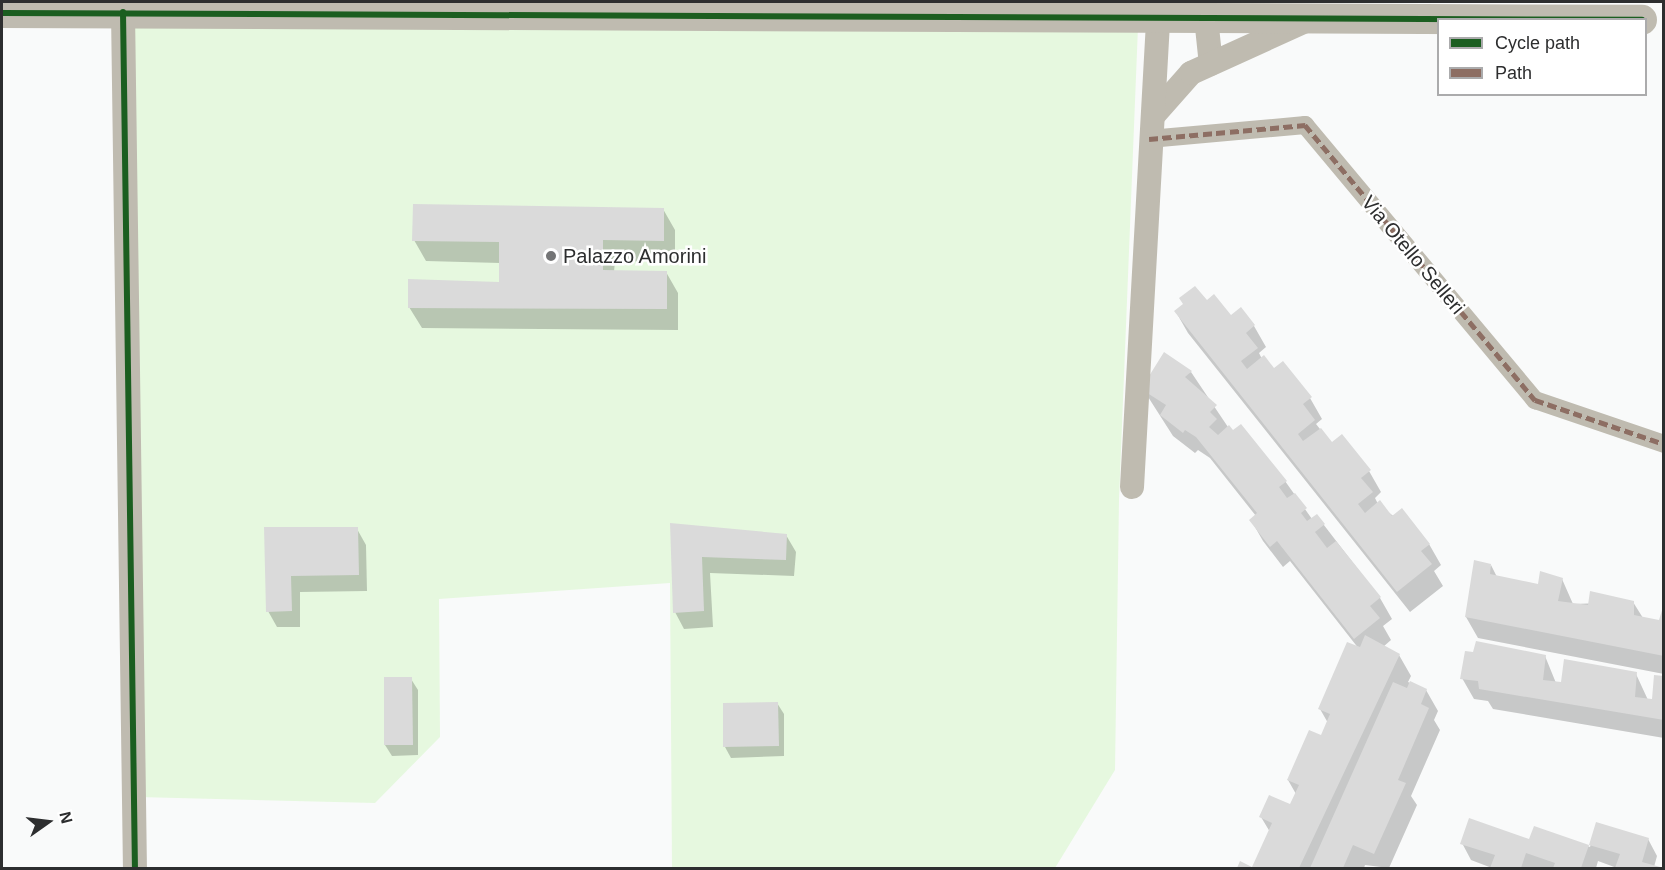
<!DOCTYPE html>
<html>
<head>
<meta charset="utf-8">
<style>
	body { margin:0 }
	#map { position:relative; width:1665px; height:870px; overflow:hidden; background:#f9fafa; font-family:Helvetica,sans-serif }
	div>[style] { position:absolute }
	[style*='--x'] { left:calc(var(--x)*1px); top:calc(var(--y)*1px); width:calc(var(--w)*1px); rotate:calc(var(--a)*1deg) }
	.green>* { inset:0; background:#e6f8df }
	.shadow>* { inset:0; background:#0003 }
	.building>* { inset:0; background:#dadada }
	.pedestrian>* { height:18px; margin:-9px; padding:0 9px; transform-origin:9px; border-radius:9px; background:#bfbbb0 }
	.minor>* { height:24px; margin:-12px; padding:0 12px; transform-origin:12px; border-radius:12px; background:#bfbbb0 }
	.tertiary>* { height:30px; margin:-15px; padding:0 15px; transform-origin:15px; border-radius:15px; background:#bfbbb0 }
	.quiet>* { height:4.5px; margin-top:-2.25px; transform-origin:0; background:repeating-linear-gradient(90deg,#8d6e63 0 9px,transparent 0 13.5px) }
	.cycleway>* { height:6px; margin:-3px; padding:0 3px; transform-origin:3px; border-radius:3px; background:#1b5e20 }
	.dots>* { width:16px; height:16px; translate:-50% -50%; box-sizing:border-box; border:3px solid #fff; border-radius:50% }
	span { translate:-50% -50%; white-space:nowrap; text-align:center; line-height:1.15; -webkit-text-stroke:5px #fff; paint-order:stroke }
	.street-label { font-size:20px; color:#2d2e2f }
	.poi-label { font-size:20px; color:#2d2e2f }
	.left { translate:0 -50%; text-align:left }
	.frame { position:absolute; inset:0; border:3px solid #2d2e2f; pointer-events:none }
	.legend { position:absolute; left:1437px; top:18px; width:210px; height:78px; box-sizing:border-box; background:#fff; border:2px solid #ababac; margin:0; padding:8px 10px; list-style:none; font-size:18px; color:#2d2e2f }
	.legend li { display:flex; align-items:center; gap:12px; height:30px }
	.legend b { width:30px; border:2px solid #ababac }
	.north { position:absolute; left:18px; top:792px; width:60px; height:60px; -webkit-text-stroke:4px #fff; paint-order:stroke; rotate:76deg; font-size:16px; font-weight:700; line-height:24px; text-align:center; color:#2d2e2f }
	.north::after { content:''; display:block; margin:auto; width:21px; height:27px; background:#2d2e2f; clip-path:polygon(50% 0,100% 100%,50% 72%,0 100%) }
</style>
</head>
<body>
<div id="map">
	<div class="green">
		<i style="clip-path:polygon(130px 2px,1139px 2px,1119px 500px,1115px 770px,1055px 868px,672px 868px,670px 583px,439px 599px,440px 737px,375px 803px,138px 797px)"></i>
	</div>
	<div class="shadow">
		<i style="clip-path:polygon(663px 209px,675px 230px,675px 262px,615px 261px,614px 272px,666px 272px,678px 293px,678px 330px,422px 328px,409px 307px,500px 283px,500px 263px,426px 261px,414px 240px)"></i>
		<i style="clip-path:polygon(1176px 312px,1231px 317px,1254px 326px,1266px 347px,1259px 353px,1262px 359px,1310px 398px,1322px 419px,1316px 424px,1332px 444px,1369px 471px,1381px 492px,1375px 498px,1378px 504px,1429px 544px,1441px 565px,1434px 571px,1443px 586px,1410px 612px,1188px 333px)"></i>
		<i style="clip-path:polygon(1191px 372px,1228px 427px,1285px 481px,1312px 519px,1317px 516px,1380px 598px,1392px 619px,1383px 626px,1391px 640px,1383px 647px,1399px 655px,1411px 676px,1408px 682px,1426px 690px,1438px 711px,1434px 720px,1440px 730px,1411px 796px,1417px 805px,1389px 868px,1365px 865px,1364px 868px,1253px 868px,1270px 832px,1261px 817px,1290px 806px,1296px 794px,1288px 780px,1321px 737px,1328px 723px,1320px 709px,1359px 649px,1290px 561px,1283px 567px,1263px 541px,1251px 520px,1256px 516px,1210px 458px,1198px 450px,1195px 453px,1173px 436px,1143px 389px)"></i>
		<i style="clip-path:polygon(672px 525px,786px 535px,796px 552px,794px 576px,710px 573px,713px 627px,684px 629px,675px 612px)"></i>
		<i style="clip-path:polygon(266px 528px,357px 529px,366px 545px,367px 591px,300px 592px,300px 627px,277px 627px,268px 611px)"></i>
		<i style="clip-path:polygon(1491px 565px,1497px 577px,1539px 586px,1562px 579px,1573px 604px,1633px 602px,1643px 618px,1660px 622px,1664px 609px,1664px 674px,1478px 638px,1466px 617px)"></i>
		<i style="clip-path:polygon(1545px 656px,1556px 683px,1636px 674px,1648px 700px,1663px 718px,1664px 738px,1493px 709px,1488px 701px,1474px 699px,1462px 678px)"></i>
		<i style="clip-path:polygon(411px 679px,418px 690px,418px 755px,392px 756px,385px 745px)"></i>
		<i style="clip-path:polygon(777px 703px,784px 714px,784px 756px,731px 758px,725px 747px)"></i>
		<i style="clip-path:polygon(1597px 824px,1648px 839px,1657px 856px,1654px 867px,1661px 868px,1617px 868px,1598px 861px,1596px 868px,1492px 868px,1471px 860px,1462px 843px,1530px 841px,1535px 828px,1590px 847px)"></i>
	</div>
	<div class="building">
		<i style="clip-path:polygon(413px 204px,664px 208px,664px 241px,603px 240px,603px 270px,667px 271px,667px 309px,408px 308px,408px 279px,499px 282px,499px 242px,412px 241px)"></i>
		<i style="clip-path:polygon(1195px 286px,1207px 300px,1214px 294px,1231px 315px,1241px 307px,1255px 325px,1246px 333px,1258px 348px,1241px 361px,1247px 369px,1264px 355px,1274px 368px,1283px 361px,1312px 397px,1303px 404px,1315px 420px,1298px 434px,1303px 441px,1321px 428px,1332px 442px,1342px 434px,1371px 470px,1361px 478px,1373px 492px,1358px 504px,1365px 513px,1380px 500px,1392px 516px,1402px 508px,1430px 544px,1421px 551px,1432px 564px,1397px 592px,1174px 311px,1183px 304px,1179px 298px)"></i>
		<i style="clip-path:polygon(1164px 352px,1192px 371px,1185px 377px,1217px 405px,1210px 412px,1217px 419px,1209px 427px,1218px 435px,1229px 425px,1233px 430px,1241px 424px,1287px 481px,1279px 487px,1287px 498px,1295px 493px,1307px 508px,1301px 513px,1307px 521px,1317px 514px,1325px 524px,1315px 532px,1327px 548px,1336px 541px,1381px 597px,1370px 606px,1380px 618px,1354px 639px,1277px 541px,1270px 547px,1249px 520px,1257px 513px,1196px 437px,1185px 430px,1183px 433px,1160px 415px,1166px 405px,1141px 389px)"></i>
		<i style="clip-path:polygon(670px 523px,787px 534px,786px 560px,702px 557px,704px 611px,673px 613px)"></i>
		<i style="clip-path:polygon(264px 527px,358px 527px,359px 575px,291px 576px,292px 611px,266px 612px)"></i>
		<i style="clip-path:polygon(1474px 560px,1491px 564px,1490px 574px,1538px 584px,1540px 571px,1563px 578px,1558px 601px,1588px 605px,1590px 591px,1634px 601px,1634px 615px,1659px 620px,1664px 604px,1664px 656px,1465px 617px)"></i>
		<i style="clip-path:polygon(1365px 635px,1400px 654px,1299px 868px,1237px 868px,1240px 861px,1252px 867px,1272px 823px,1259px 817px,1269px 795px,1290px 804px,1299px 785px,1287px 780px,1309px 730px,1321px 735px,1330px 714px,1318px 709px,1347px 642px,1360px 647px)"></i>
		<i style="clip-path:polygon(1476px 641px,1546px 655px,1543px 680px,1561px 682px,1564px 659px,1637px 672px,1635px 697px,1652px 699px,1654px 675px,1664px 676px,1664px 720px,1479px 689px,1478px 681px,1460px 679px,1465px 651px,1473px 652px)"></i>
		<i style="clip-path:polygon(384px 677px,412px 677px,413px 745px,384px 745px)"></i>
		<i style="clip-path:polygon(1410px 681px,1427px 689px,1421px 704px,1429px 708px,1398px 780px,1406px 783px,1374px 854px,1353px 845px,1343px 868px,1310px 868px,1393px 682px,1407px 688px)"></i>
		<i style="clip-path:polygon(778px 702px,779px 746px,723px 747px,723px 703px)"></i>
		<i style="clip-path:polygon(1469px 818px,1529px 839px,1534px 826px,1589px 845px,1596px 822px,1649px 838px,1642px 862px,1664px 868px,1615px 868px,1620px 854px,1589px 845px,1581px 868px,1553px 868px,1555px 863px,1526px 853px,1521px 868px,1490px 868px,1495px 855px,1460px 844px)"></i>
	</div>
	<div class="pedestrian">
		<i style="--x:1149;--y:139;--w:157;--a:-5.1"></i>
		<i style="--x:1305;--y:125;--w:359;--a:50.1"></i>
		<i style="--x:1535;--y:400;--w:136;--a:18.8"></i>
	</div>
	<div class="minor">
		<i style="--x:123;--y:12;--w:856;--a:89.2"></i>
		<i style="--x:1201;--y:18;--w:11;--a:56"></i>
		<i style="--x:1207;--y:27;--w:37;--a:84"></i>
		<i style="--x:1153;--y:116;--w:57;--a:-48.5"></i>
		<i style="--x:1191;--y:73;--w:128;--a:-24.4"></i>
		<i style="--x:1132;--y:487;--w:470;--a:-86.8"></i>
	</div>
	<div class="tertiary">
		<i style="--x:2;--y:13;--w:1640;--a:0.24"></i>
	</div>
	<div class="quiet">
		<i style="--x:1149;--y:139;--w:157;--a:-5.1"></i>
		<i style="--x:1305;--y:125;--w:359;--a:50.1"></i>
		<i style="--x:1535;--y:400;--w:136;--a:18.8"></i>
	</div>
	<div class="cycleway">
		<i style="--x:123;--y:12;--w:856;--a:89.2"></i>
		<i style="--x:2;--y:13;--w:1640;--a:0.24"></i>
	</div>
	<div class="dots">
		<i style="left:551px;top:256px;background:#747576"></i>
	</div>
	<div class="street-label">
		<span style="left:1413px;top:255px;rotate:50deg">Via Otello Selleri</span>
	</div>
	<div class="poi-label">
		<span class="left" style="left:563px;top:256px">Palazzo Amorini</span>
	</div>
	<div class="frame"></div>
	<ul class="legend">
	<li><b style="height:8px;background:#1b5e20"></b>Cycle path</li>
	<li><b style="height:8px;background:#8d6e63"></b>Path</li>
	</ul>
	<div class="north">N</div>
</div>
</body>
</html>
